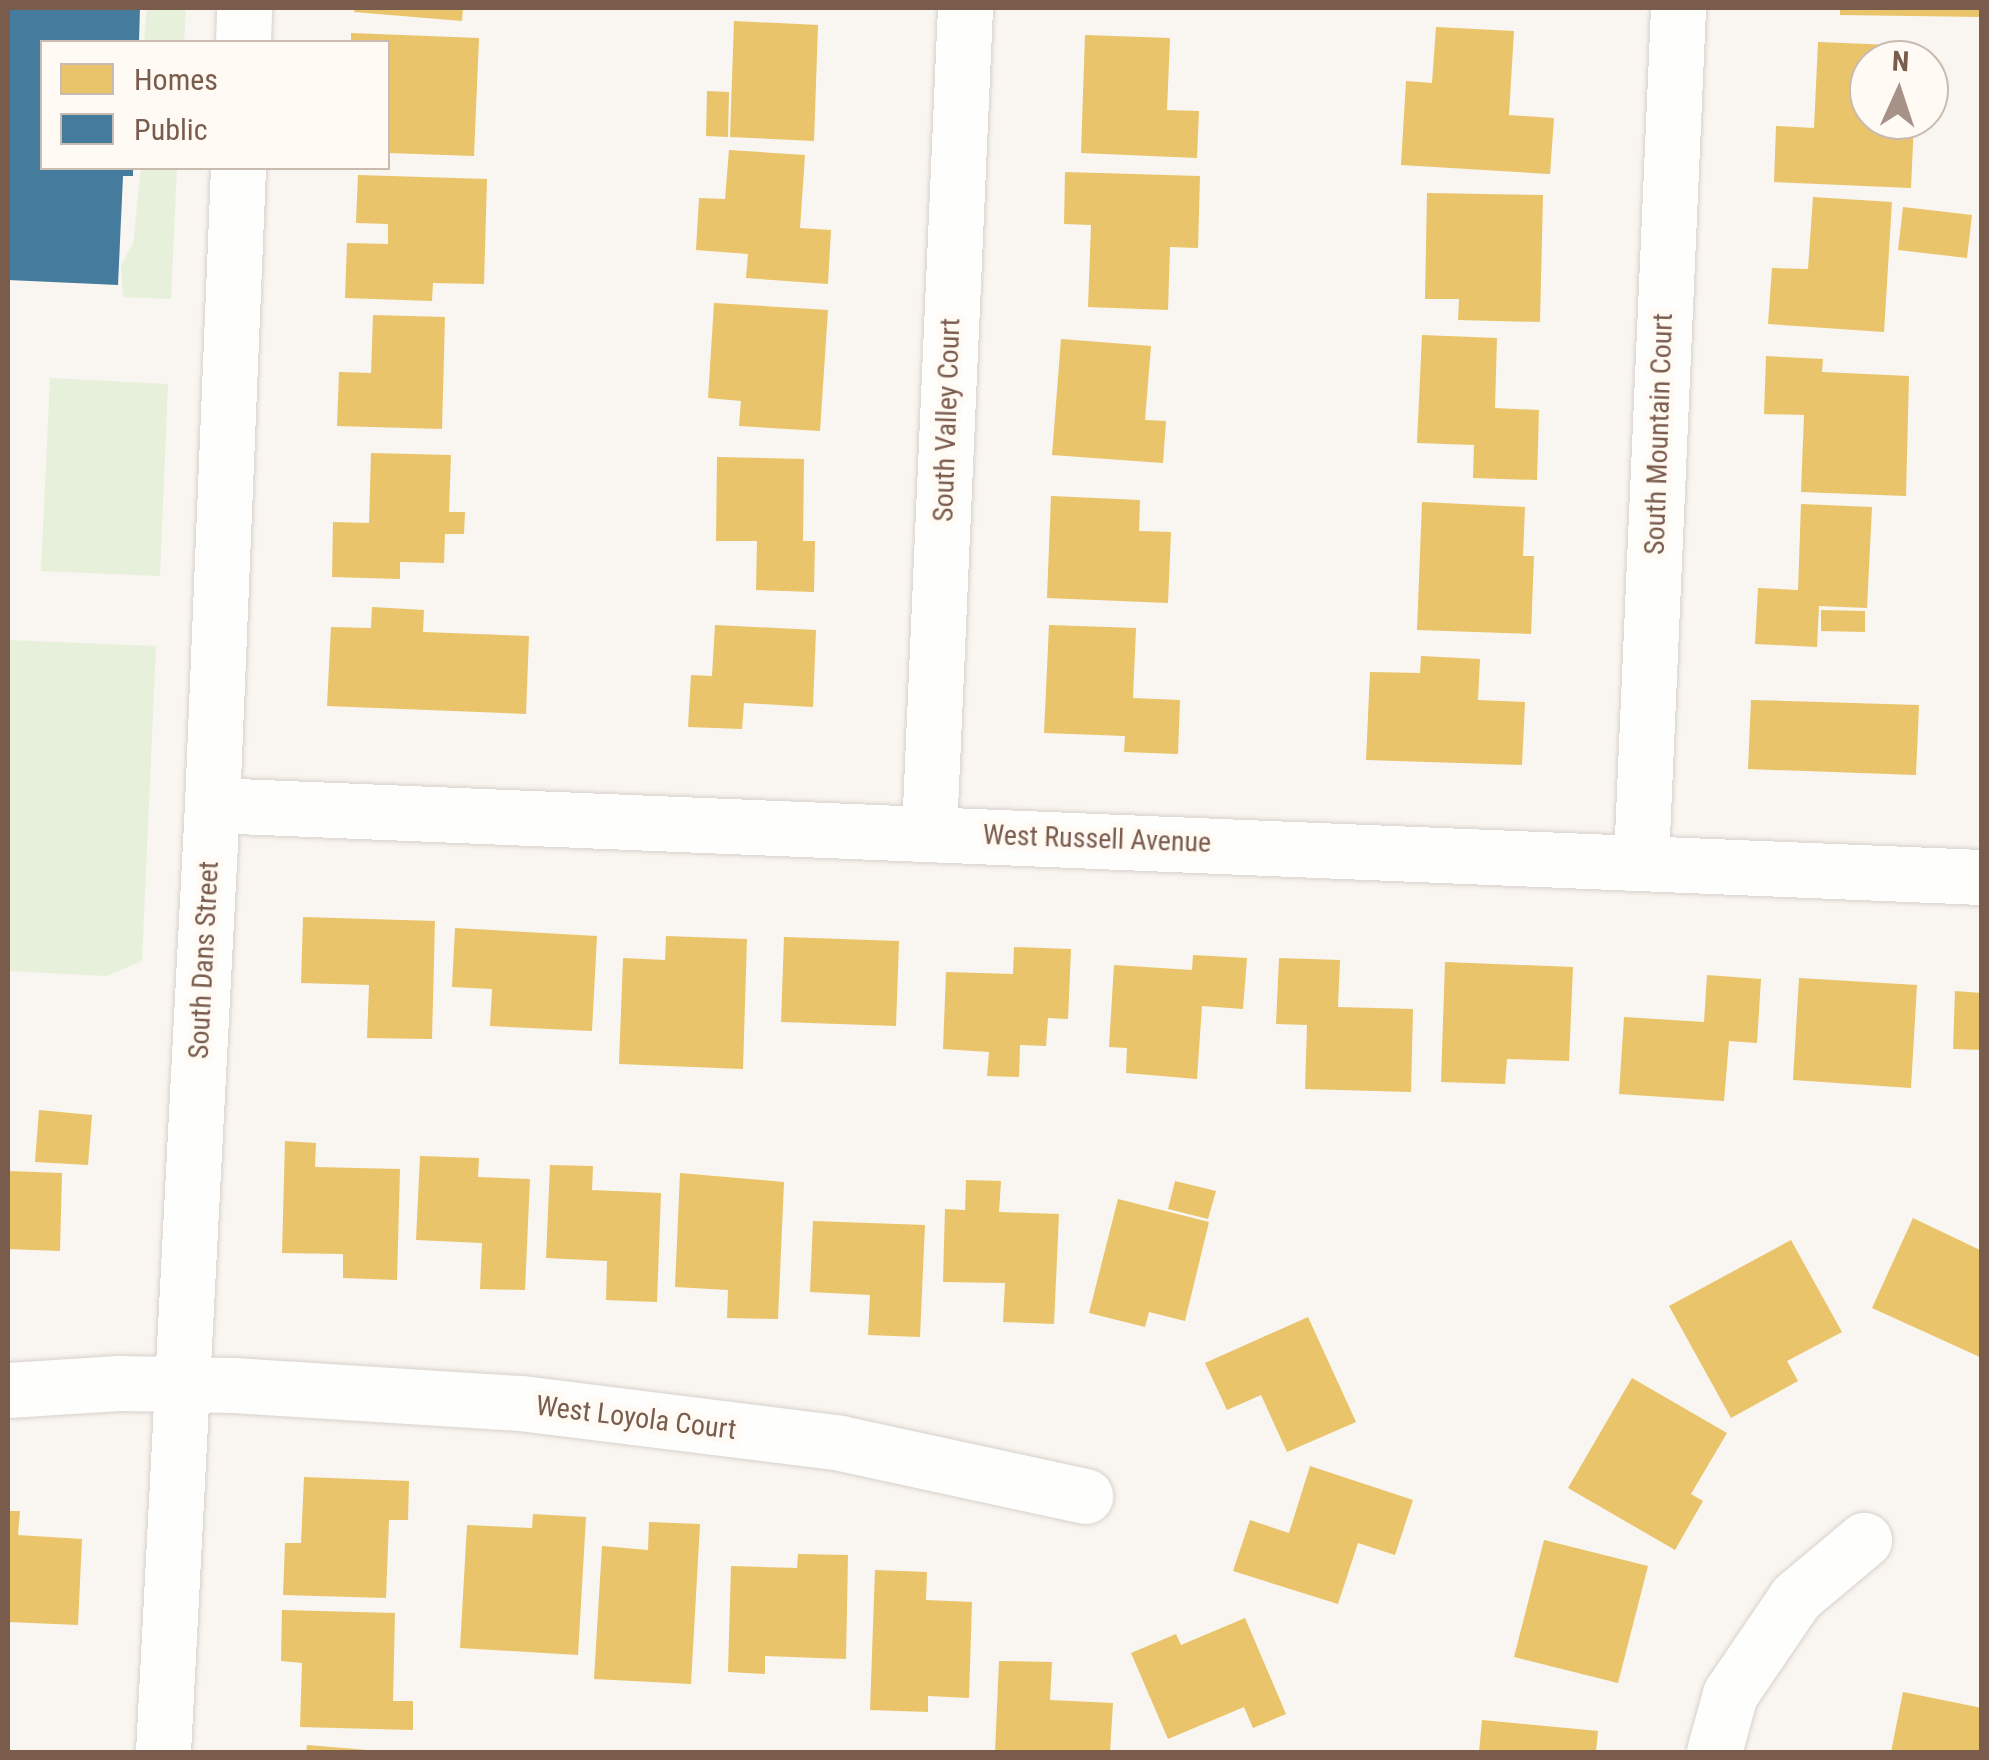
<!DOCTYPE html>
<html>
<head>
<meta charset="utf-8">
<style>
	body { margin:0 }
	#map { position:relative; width:1989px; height:1760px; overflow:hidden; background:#f9f5f0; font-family:"Roboto Condensed",sans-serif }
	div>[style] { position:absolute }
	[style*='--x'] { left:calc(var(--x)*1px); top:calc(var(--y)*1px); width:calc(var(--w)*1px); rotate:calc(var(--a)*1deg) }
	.green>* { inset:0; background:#e7f0db }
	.homes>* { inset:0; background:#e9c46a }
	.public>* { inset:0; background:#457b9d }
	.roads { filter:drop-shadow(0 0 2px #d7d1cb) drop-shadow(0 0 2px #d7d1cb) }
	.minor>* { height:55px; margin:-27.5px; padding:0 27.5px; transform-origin:27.5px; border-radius:27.5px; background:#fefefd }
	span { translate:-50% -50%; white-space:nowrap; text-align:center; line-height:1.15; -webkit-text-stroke:10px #fffaf3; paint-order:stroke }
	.street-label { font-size:28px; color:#7a5c4d }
	.frame { position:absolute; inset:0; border:10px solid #7a5c4d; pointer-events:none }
	.legend { position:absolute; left:40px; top:40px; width:350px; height:130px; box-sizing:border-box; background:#fffaf3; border:2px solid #cabbb1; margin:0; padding:12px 18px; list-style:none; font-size:30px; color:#7a5c4d }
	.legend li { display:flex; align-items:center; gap:20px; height:50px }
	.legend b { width:50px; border:2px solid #cabbb1 }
	.north { position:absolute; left:1849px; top:40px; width:100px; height:100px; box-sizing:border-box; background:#fffaf3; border:2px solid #cabbb1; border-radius:50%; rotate:3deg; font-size:28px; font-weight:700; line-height:40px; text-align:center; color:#7a5c4d }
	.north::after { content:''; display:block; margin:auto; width:35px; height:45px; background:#a69286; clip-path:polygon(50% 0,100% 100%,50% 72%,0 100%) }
</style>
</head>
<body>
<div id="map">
	<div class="green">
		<i style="clip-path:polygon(147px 8px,186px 8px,184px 42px,144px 42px)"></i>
		<i style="clip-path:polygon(141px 168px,177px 168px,171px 299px,123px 297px,121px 265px,133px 244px)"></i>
		<i style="clip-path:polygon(50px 378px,168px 384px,160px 576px,41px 571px)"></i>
		<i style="clip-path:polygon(8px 640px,156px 646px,142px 961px,106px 976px,8px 971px)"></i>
	</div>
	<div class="homes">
		<i style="clip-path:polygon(355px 8px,463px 8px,462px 21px,354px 12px)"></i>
		<i style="clip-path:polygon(1840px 8px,1982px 8px,1982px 17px,1840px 15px)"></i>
		<i style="clip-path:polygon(734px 21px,818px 25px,814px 141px,730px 137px)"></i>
		<i style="clip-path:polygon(1436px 27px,1514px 31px,1509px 115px,1554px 118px,1550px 174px,1401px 165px,1406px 81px,1432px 83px)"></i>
		<i style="clip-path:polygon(351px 33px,479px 38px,474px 156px,388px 153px,388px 42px,351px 42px)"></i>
		<i style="clip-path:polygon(1085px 35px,1170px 38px,1167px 110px,1199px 111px,1197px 158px,1081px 153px)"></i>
		<i style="clip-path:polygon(1818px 42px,1917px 46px,1916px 60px,1869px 60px,1869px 120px,1914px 120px,1911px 188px,1774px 182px,1776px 126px,1814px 128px)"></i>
		<i style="clip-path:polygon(707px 91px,729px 92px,728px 137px,706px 136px)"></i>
		<i style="clip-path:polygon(729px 150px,805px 155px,800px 228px,831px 230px,828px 284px,746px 278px,748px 254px,696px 250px,699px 198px,725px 199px)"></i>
		<i style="clip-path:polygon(1065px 172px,1200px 176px,1198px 248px,1170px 247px,1168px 310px,1088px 307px,1091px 225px,1064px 224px)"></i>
		<i style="clip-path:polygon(358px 175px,487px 179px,484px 284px,433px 283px,432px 301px,345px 298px,347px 243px,388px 244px,388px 224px,356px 223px)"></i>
		<i style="clip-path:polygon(1427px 193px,1543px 195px,1540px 322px,1458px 320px,1459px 299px,1425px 299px)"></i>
		<i style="clip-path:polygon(1813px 197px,1892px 202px,1884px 332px,1768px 324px,1772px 268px,1808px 269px)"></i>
		<i style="clip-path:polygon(1903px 207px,1972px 215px,1967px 258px,1898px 250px)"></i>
		<i style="clip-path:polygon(714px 303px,828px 310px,820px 431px,739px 426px,741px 401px,708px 398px)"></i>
		<i style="clip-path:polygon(373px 315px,445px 317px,442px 429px,337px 426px,339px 372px,371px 373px)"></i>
		<i style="clip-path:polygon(1422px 335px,1497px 338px,1495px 408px,1539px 410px,1537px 480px,1473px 478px,1474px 445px,1417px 443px)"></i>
		<i style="clip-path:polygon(1061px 339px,1151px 346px,1145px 420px,1166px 421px,1163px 463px,1052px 455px)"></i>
		<i style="clip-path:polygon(1766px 356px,1823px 359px,1822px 372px,1909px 376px,1906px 496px,1801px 492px,1804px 415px,1764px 414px)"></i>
		<i style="clip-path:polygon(371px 453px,451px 455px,449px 512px,465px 512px,464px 534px,445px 534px,444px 563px,400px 562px,400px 579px,332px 577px,333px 522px,369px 523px)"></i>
		<i style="clip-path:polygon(717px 457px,804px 459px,803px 541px,815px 541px,814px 592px,756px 590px,757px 541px,716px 541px)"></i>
		<i style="clip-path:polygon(1051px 496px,1140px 500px,1139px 531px,1171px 532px,1168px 603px,1047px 598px)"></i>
		<i style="clip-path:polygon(1422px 502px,1525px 507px,1523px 556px,1534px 556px,1531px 634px,1417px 630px)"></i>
		<i style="clip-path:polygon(1801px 504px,1872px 507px,1867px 608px,1819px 606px,1817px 647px,1755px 644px,1758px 588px,1798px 590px)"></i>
		<i style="clip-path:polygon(372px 607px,424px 610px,423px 632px,529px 636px,526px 714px,327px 706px,331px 627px,371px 628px)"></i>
		<i style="clip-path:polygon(1821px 610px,1865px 611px,1865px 632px,1821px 631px)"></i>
		<i style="clip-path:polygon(715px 625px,816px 630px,813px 707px,744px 703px,742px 729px,688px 727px,691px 675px,712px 676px)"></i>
		<i style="clip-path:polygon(1049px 625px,1136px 628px,1133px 698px,1180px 700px,1178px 754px,1124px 752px,1125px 736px,1044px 733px)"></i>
		<i style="clip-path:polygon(1421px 656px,1480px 659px,1478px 700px,1525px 702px,1522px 765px,1366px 760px,1370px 672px,1420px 673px)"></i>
		<i style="clip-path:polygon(1751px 700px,1919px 705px,1916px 775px,1748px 769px)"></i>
		<i style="clip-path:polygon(303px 917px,435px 921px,432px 1039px,367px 1038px,369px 985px,301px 983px)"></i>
		<i style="clip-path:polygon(455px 928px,597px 936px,592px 1031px,490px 1026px,492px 989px,452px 987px)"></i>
		<i style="clip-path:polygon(666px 936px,747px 939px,743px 1069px,619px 1064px,623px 958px,665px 960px)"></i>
		<i style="clip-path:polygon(784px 937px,899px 941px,896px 1026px,781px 1022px)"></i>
		<i style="clip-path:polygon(1014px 947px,1071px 949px,1068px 1019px,1048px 1018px,1046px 1046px,1020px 1045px,1019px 1077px,987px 1076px,989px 1052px,943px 1049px,946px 972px,1013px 974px)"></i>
		<i style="clip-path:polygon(1193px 955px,1247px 958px,1243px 1009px,1202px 1006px,1197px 1079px,1126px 1073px,1127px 1048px,1109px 1047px,1114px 965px,1192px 970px)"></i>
		<i style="clip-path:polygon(1279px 958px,1340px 960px,1338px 1007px,1413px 1009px,1411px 1092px,1305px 1089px,1307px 1025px,1276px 1024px)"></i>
		<i style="clip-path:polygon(1445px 962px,1573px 967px,1569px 1061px,1507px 1059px,1505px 1084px,1441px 1082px)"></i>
		<i style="clip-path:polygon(1707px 975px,1761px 979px,1757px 1043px,1729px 1041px,1724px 1101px,1619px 1094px,1624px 1017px,1704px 1022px)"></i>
		<i style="clip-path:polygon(1799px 978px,1917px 985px,1911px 1088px,1793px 1080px)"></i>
		<i style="clip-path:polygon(1955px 991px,1982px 993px,1982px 1050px,1953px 1049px)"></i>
		<i style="clip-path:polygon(39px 1110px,92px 1115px,88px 1165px,35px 1162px)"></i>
		<i style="clip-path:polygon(285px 1141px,316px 1143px,315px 1167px,400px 1169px,397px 1280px,343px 1278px,343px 1254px,282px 1253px)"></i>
		<i style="clip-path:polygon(420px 1156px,479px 1158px,478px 1177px,530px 1179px,525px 1290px,480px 1289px,482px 1243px,416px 1240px)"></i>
		<i style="clip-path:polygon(550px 1165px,593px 1166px,592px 1190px,661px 1193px,657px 1302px,606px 1300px,607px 1261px,546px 1258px)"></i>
		<i style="clip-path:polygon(8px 1171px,62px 1173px,60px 1251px,8px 1249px)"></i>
		<i style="clip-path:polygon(680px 1173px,784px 1182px,778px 1319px,727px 1318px,728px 1290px,675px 1287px)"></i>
		<i style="clip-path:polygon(966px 1180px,1001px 1181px,999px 1212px,1059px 1214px,1054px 1324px,1003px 1322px,1005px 1283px,943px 1282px,945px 1209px,965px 1210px)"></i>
		<i style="clip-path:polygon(1175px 1181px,1216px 1191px,1208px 1219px,1168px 1209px)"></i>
		<i style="clip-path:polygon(1118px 1199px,1209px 1222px,1185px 1321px,1149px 1312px,1145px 1327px,1089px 1313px)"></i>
		<i style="clip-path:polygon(1913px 1218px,1982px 1251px,1982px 1358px,1872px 1308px)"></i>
		<i style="clip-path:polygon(813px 1221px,925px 1225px,920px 1337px,868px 1335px,870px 1295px,810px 1292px)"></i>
		<i style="clip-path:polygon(1791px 1240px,1842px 1332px,1787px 1361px,1798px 1381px,1731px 1418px,1669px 1306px)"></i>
		<i style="clip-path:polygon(1308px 1317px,1356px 1422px,1287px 1452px,1261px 1395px,1227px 1410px,1205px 1363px)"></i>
		<i style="clip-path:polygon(1632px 1378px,1727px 1433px,1691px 1494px,1703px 1501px,1675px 1550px,1568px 1488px)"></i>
		<i style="clip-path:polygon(1310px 1466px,1413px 1500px,1395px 1555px,1358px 1543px,1338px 1604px,1233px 1571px,1250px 1520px,1289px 1533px)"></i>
		<i style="clip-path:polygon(304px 1477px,409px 1481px,408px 1520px,389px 1520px,386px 1598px,283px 1595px,285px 1543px,301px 1543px)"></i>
		<i style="clip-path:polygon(8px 1511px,20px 1511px,18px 1535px,82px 1539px,78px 1625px,8px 1622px)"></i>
		<i style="clip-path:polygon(533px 1514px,586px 1517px,578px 1655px,460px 1648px,467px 1525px,532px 1528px)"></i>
		<i style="clip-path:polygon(649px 1522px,700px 1524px,691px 1684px,594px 1679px,602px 1546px,648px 1550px)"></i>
		<i style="clip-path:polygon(1544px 1540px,1648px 1566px,1618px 1683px,1514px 1657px)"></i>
		<i style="clip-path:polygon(798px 1554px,848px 1555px,846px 1659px,765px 1656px,765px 1674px,728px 1672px,731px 1566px,797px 1568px)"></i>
		<i style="clip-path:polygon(875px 1570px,927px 1572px,926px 1600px,972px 1602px,969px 1698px,928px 1696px,928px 1712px,870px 1710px)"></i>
		<i style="clip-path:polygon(282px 1610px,395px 1613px,393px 1701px,413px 1701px,413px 1730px,300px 1727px,302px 1663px,281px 1661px)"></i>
		<i style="clip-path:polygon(1245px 1618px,1286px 1714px,1253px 1728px,1244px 1707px,1168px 1739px,1131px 1653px,1176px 1634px,1181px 1645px)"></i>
		<i style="clip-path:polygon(999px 1661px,1052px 1662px,1050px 1700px,1113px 1703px,1110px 1752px,995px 1752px)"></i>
		<i style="clip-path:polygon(1903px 1692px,1982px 1708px,1982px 1752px,1891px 1752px)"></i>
		<i style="clip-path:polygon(1482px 1720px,1598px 1731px,1596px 1752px,1479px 1752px)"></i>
		<i style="clip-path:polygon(307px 1745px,368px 1750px,368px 1752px,306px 1752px)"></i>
	</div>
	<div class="public">
		<i style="clip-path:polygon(8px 8px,140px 8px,139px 42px,42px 42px,42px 168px,133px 168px,133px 176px,123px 176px,118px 285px,8px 280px)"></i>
	</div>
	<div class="roads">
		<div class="minor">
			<i style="--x:243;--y:42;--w:34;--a:-88"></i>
			<i style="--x:212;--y:805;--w:1771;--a:2.33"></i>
			<i style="--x:929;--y:832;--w:825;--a:-87.5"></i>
			<i style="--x:1641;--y:860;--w:853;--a:-87.51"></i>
			<i style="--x:8;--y:1390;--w:111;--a:-3.6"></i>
			<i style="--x:119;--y:1383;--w:114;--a:1"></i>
			<i style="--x:233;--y:1385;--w:289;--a:3.6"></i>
			<i style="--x:521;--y:1403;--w:321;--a:7.1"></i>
			<i style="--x:840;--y:1443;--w:251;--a:12.2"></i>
			<i style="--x:163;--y:1752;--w:948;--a:-87.04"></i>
			<i style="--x:212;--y:805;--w:638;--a:-87.66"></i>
			<i style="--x:1714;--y:1752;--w:60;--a:-74.6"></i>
			<i style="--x:1730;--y:1694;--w:117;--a:-55.8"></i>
			<i style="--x:1796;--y:1597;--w:89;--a:-40"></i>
		</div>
	</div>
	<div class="street-label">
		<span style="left:947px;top:420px;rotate:-88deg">South Valley Court</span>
		<span style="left:1659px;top:434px;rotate:-88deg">South Mountain Court</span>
		<span style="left:1097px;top:839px;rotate:2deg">West Russell Avenue</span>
		<span style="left:204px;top:960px;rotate:-87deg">South Dans Street</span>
		<span style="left:636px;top:1418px;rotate:7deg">West Loyola Court</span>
	</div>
	<div class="frame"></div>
	<ul class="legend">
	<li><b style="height:28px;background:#e9c46a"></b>Homes</li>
	<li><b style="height:28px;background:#457b9d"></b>Public</li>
	</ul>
	<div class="north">N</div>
</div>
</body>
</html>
